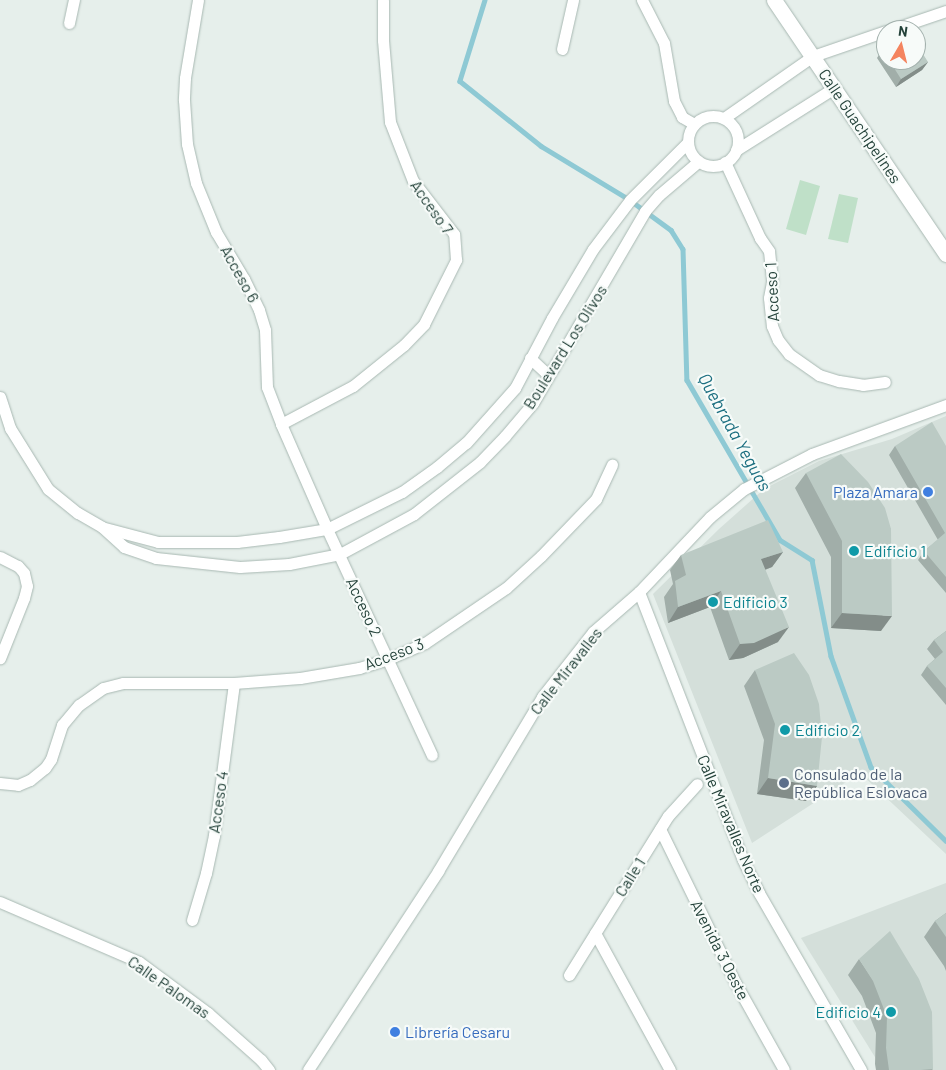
<!DOCTYPE html>
<html>
<head>
<meta charset="utf-8">
<style>
	body { margin:0 }
	#map { position:relative; width:946px; height:1070px; overflow:hidden; background:#e6efeb; font-family:Barlow,sans-serif }
	div>[style] { position:absolute }
	[style*='--x'] { left:calc(var(--x)*1px); top:calc(var(--y)*1px); width:calc(var(--w)*1px); rotate:calc(var(--a)*1deg) }
	.built>* { inset:0; background:#d4dfda }
	.green>* { inset:0; background:#bfe0c8 }
	.stream>* { height:4.5px; margin:-2.25px; padding:0 2.25px; transform-origin:2.25px; border-radius:2.25px; background:#8ec9d4 }
	.roads { filter:drop-shadow(0 0 1px #a8b8b2) drop-shadow(0 0 1px #a8b8b2) }
	.street>* { height:11px; margin:-5.5px; padding:0 5.5px; transform-origin:5.5px; border-radius:5.5px; background:#fff }
	.street>.ring { margin:-5.5px; padding:0; box-sizing:content-box; background:none; border:11px solid #fff; border-radius:50% }
	.secondary>* { height:15px; margin:-7.5px; padding:0 7.5px; transform-origin:7.5px; border-radius:7.5px; background:#fff }
	.wall>* { inset:0; background:#a1aea9 }
	.shaded-wall>* { inset:0; background:#838d89 }
	.building>* { inset:0; background:#bbcac4 }
	.dots>* { width:14px; height:14px; translate:-50% -50%; box-sizing:border-box; border:2px solid #f7fbf9; border-radius:50% }
	span { translate:-50% -50%; white-space:nowrap; text-align:center; line-height:1.15; -webkit-text-stroke:4.5px #f7fbf9; paint-order:stroke }
	.street-label { font-size:16px; color:#24423a }
	.shop-label { font-size:16px; color:#366cbe }
	.right { translate:-100% -50%; text-align:right }
	.left { translate:0 -50%; text-align:left }
	.culture-label { font-size:16px; color:#0d838f }
	.service-label { font-size:16px; color:#4e5e75 }
	.water-label { font-size:18px; color:#1c6f80; font-style:italic }
	.north { position:absolute; left:876px; top:20px; width:50px; height:50px; box-sizing:border-box; background:#f7fbf9; border:1px solid #a3b1ad; border-radius:50%; rotate:8deg; font-size:14px; font-weight:700; line-height:20px; text-align:center; color:#24423a }
	.north::after { content:''; display:block; margin:auto; width:18px; height:22px; background:#f4845f; clip-path:polygon(50% 0,100% 100%,50% 72%,0 100%) }
</style>
</head>
<body>
<div id="map">
	<div class="built">
		<i style="clip-path:polygon(946px 416px,946px 854px,860px 773px,752px 843px,653px 594px,719px 529px,764px 489px,819px 461px,892px 439px)"></i>
		<i style="clip-path:polygon(946px 883px,946px 1070px,883px 1070px,801px 938px)"></i>
	</div>
	<div class="green">
		<i style="clip-path:polygon(800px 180px,820px 186px,806px 235px,786px 229px)"></i>
		<i style="clip-path:polygon(839px 194px,858px 198px,848px 243px,828px 239px)"></i>
	</div>
	<div class="stream">
		<i style="--x:485;--y:0;--w:85;--a:107.2"></i>
		<i style="--x:460;--y:81;--w:104;--a:38.7"></i>
		<i style="--x:541;--y:146;--w:104;--a:31.2"></i>
		<i style="--x:630;--y:200;--w:51;--a:36.2"></i>
		<i style="--x:671;--y:230;--w:22;--a:58"></i>
		<i style="--x:683;--y:249;--w:131;--a:88.3"></i>
		<i style="--x:687;--y:380;--w:185;--a:59.8"></i>
		<i style="--x:780;--y:540;--w:38;--a:32"></i>
		<i style="--x:812;--y:560;--w:98;--a:78.8"></i>
		<i style="--x:831;--y:656;--w:118;--a:70.2"></i>
		<i style="--x:871;--y:767;--w:105;--a:44.6"></i>
	</div>
	<div class="roads">
		<div class="street">
			<i style="--x:198;--y:0;--w:79;--a:99.5"></i>
			<i style="--x:185;--y:78;--w:22;--a:93"></i>
			<i style="--x:184;--y:100;--w:44;--a:86.1"></i>
			<i style="--x:187;--y:144;--w:40;--a:77"></i>
			<i style="--x:196;--y:183;--w:53;--a:67.8"></i>
			<i style="--x:216;--y:232;--w:55;--a:59.2"></i>
			<i style="--x:244;--y:279;--w:34;--a:64"></i>
			<i style="--x:259;--y:310;--w:21;--a:73"></i>
			<i style="--x:265;--y:330;--w:57;--a:88"></i>
			<i style="--x:267;--y:387;--w:40;--a:69"></i>
			<i style="--x:281;--y:424;--w:115;--a:66.3"></i>
			<i style="--x:327;--y:529;--w:249;--a:65.1"></i>
			<i style="--x:642;--y:0;--w:48;--a:62.9"></i>
			<i style="--x:664;--y:43;--w:59;--a:80.2"></i>
			<i style="--x:674;--y:101;--w:18;--a:63"></i>
			<i style="--x:682;--y:117;--w:14;--a:30"></i>
			<i style="--x:69;--y:23;--w:24;--a:-78"></i>
			<i style="--x:890;--y:30;--w:59;--a:-18.7"></i>
			<i style="--x:562;--y:49;--w:50;--a:-77.3"></i>
			<i class="ring" style="left:688px;top:116px;width:39px;height:39px"></i>
			<i style="--x:724;--y:118;--w:108;--a:-34.9"></i>
			<i style="--x:813;--y:56;--w:77;--a:-18.9"></i>
			<i style="--x:736;--y:150;--w:116;--a:-32.3"></i>
			<i style="--x:725;--y:162;--w:84;--a:65.3"></i>
			<i style="--x:760;--y:238;--w:16;--a:55"></i>
			<i style="--x:769;--y:251;--w:31;--a:84"></i>
			<i style="--x:772;--y:282;--w:16;--a:101"></i>
			<i style="--x:769;--y:298;--w:28;--a:84"></i>
			<i style="--x:772;--y:326;--w:15;--a:67"></i>
			<i style="--x:778;--y:340;--w:18;--a:52"></i>
			<i style="--x:789;--y:354;--w:37;--a:35"></i>
			<i style="--x:819;--y:375;--w:21;--a:17"></i>
			<i style="--x:839;--y:381;--w:24;--a:9"></i>
			<i style="--x:863;--y:385;--w:22;--a:-8"></i>
			<i style="--x:530;--y:358;--w:25;--a:43"></i>
			<i style="--x:0;--y:397;--w:33;--a:72"></i>
			<i style="--x:10;--y:428;--w:72;--a:58.1"></i>
			<i style="--x:48;--y:489;--w:38;--a:39"></i>
			<i style="--x:78;--y:513;--w:28;--a:30"></i>
			<i style="--x:102;--y:527;--w:30;--a:42"></i>
			<i style="--x:124;--y:547;--w:34;--a:19"></i>
			<i style="--x:156;--y:558;--w:84;--a:6.1"></i>
			<i style="--x:240;--y:567;--w:49;--a:-3.5"></i>
			<i style="--x:289;--y:564;--w:52;--a:-11.1"></i>
			<i style="--x:340;--y:554;--w:84;--a:-28.4"></i>
			<i style="--x:414;--y:514;--w:84;--a:-38.2"></i>
			<i style="--x:480;--y:462;--w:36;--a:-46"></i>
			<i style="--x:505;--y:436;--w:43;--a:-49.7"></i>
			<i style="--x:533;--y:403;--w:222;--a:-59.7"></i>
			<i style="--x:645;--y:211;--w:21;--a:-49"></i>
			<i style="--x:659;--y:195;--w:52;--a:-40.4"></i>
			<i style="--x:281;--y:424;--w:81;--a:-27.8"></i>
			<i style="--x:353;--y:386;--w:65;--a:-38.8"></i>
			<i style="--x:404;--y:345;--w:29;--a:-46"></i>
			<i style="--x:424;--y:324;--w:72;--a:-63.4"></i>
			<i style="--x:456;--y:260;--w:26;--a:-94"></i>
			<i style="--x:454;--y:234;--w:67;--a:-127.7"></i>
			<i style="--x:413;--y:181;--w:63;--a:-111.3"></i>
			<i style="--x:390;--y:122;--w:82;--a:-94.9"></i>
			<i style="--x:383;--y:40;--w:40;--a:-90"></i>
			<i style="--x:105;--y:528;--w:55;--a:14.8"></i>
			<i style="--x:158;--y:542;--w:79;--a:0"></i>
			<i style="--x:237;--y:542;--w:42;--a:-6.8"></i>
			<i style="--x:279;--y:537;--w:49;--a:-9.5"></i>
			<i style="--x:327;--y:529;--w:84;--a:-26.3"></i>
			<i style="--x:402;--y:492;--w:43;--a:-35.5"></i>
			<i style="--x:437;--y:467;--w:38;--a:-40"></i>
			<i style="--x:466;--y:443;--w:74;--a:-48.3"></i>
			<i style="--x:515;--y:388;--w:79;--a:-62.1"></i>
			<i style="--x:552;--y:318;--w:80;--a:-59.3"></i>
			<i style="--x:593;--y:249;--w:61;--a:-52.9"></i>
			<i style="--x:630;--y:200;--w:82;--a:-45"></i>
			<i style="--x:0;--y:557;--w:20;--a:27"></i>
			<i style="--x:18;--y:566;--w:9;--a:49"></i>
			<i style="--x:24;--y:573;--w:13;--a:77"></i>
			<i style="--x:27;--y:586;--w:12;--a:104"></i>
			<i style="--x:24;--y:598;--w:65;--a:111.8"></i>
			<i style="--x:639;--y:592;--w:287;--a:68.8"></i>
			<i style="--x:743;--y:860;--w:37;--a:64"></i>
			<i style="--x:759;--y:893;--w:204;--a:60"></i>
			<i style="--x:0;--y:783;--w:18;--a:6"></i>
			<i style="--x:18;--y:785;--w:13;--a:-23"></i>
			<i style="--x:30;--y:780;--w:19;--a:-39"></i>
			<i style="--x:45;--y:768;--w:11;--a:-56"></i>
			<i style="--x:51;--y:759;--w:36;--a:-72"></i>
			<i style="--x:62;--y:725;--w:26;--a:-50"></i>
			<i style="--x:79;--y:705;--w:29;--a:-35"></i>
			<i style="--x:103;--y:688;--w:21;--a:-14"></i>
			<i style="--x:123;--y:683;--w:111;--a:0"></i>
			<i style="--x:234;--y:683;--w:66;--a:-4.3"></i>
			<i style="--x:300;--y:678;--w:60;--a:-9.6"></i>
			<i style="--x:359;--y:668;--w:30;--a:-17"></i>
			<i style="--x:388;--y:659;--w:40;--a:-23.4"></i>
			<i style="--x:425;--y:643;--w:98;--a:-34.2"></i>
			<i style="--x:506;--y:588;--w:47;--a:-42.4"></i>
			<i style="--x:541;--y:556;--w:79;--a:-46"></i>
			<i style="--x:596;--y:499;--w:38;--a:-65"></i>
			<i style="--x:660;--y:829;--w:173;--a:63.9"></i>
			<i style="--x:736;--y:984;--w:98;--a:60.8"></i>
			<i style="--x:0;--y:902;--w:151;--a:23.3"></i>
			<i style="--x:139;--y:962;--w:86;--a:36.5"></i>
			<i style="--x:208;--y:1013;--w:71;--a:41.6"></i>
			<i style="--x:261;--y:1060;--w:13;--a:51"></i>
			<i style="--x:192;--y:920;--w:49;--a:-73.4"></i>
			<i style="--x:206;--y:873;--w:39;--a:-78"></i>
			<i style="--x:214;--y:835;--w:153;--a:-82.5"></i>
			<i style="--x:595;--y:933;--w:156;--a:61.3"></i>
			<i style="--x:569;--y:975;--w:187;--a:-58.1"></i>
			<i style="--x:668;--y:816;--w:43;--a:-47.8"></i>
			<i style="--x:308;--y:1070;--w:238;--a:-56.8"></i>
			<i style="--x:438;--y:871;--w:203;--a:-59.1"></i>
			<i style="--x:542;--y:697;--w:83;--a:-51.9"></i>
			<i style="--x:593;--y:632;--w:61;--a:-41"></i>
			<i style="--x:639;--y:592;--w:103;--a:-46.6"></i>
			<i style="--x:710;--y:517;--w:44;--a:-39.5"></i>
			<i style="--x:744;--y:489;--w:76;--a:-27.2"></i>
			<i style="--x:812;--y:454;--w:143;--a:-20.1"></i>
		</div>
		<div class="secondary">
			<i style="--x:774;--y:0;--w:307;--a:55.9"></i>
		</div>
	</div>
	<div class="wall">
		<i style="clip-path:polygon(886px 48px,886px 60px,916px 60px,928px 62px,922px 70px,896px 87px,877px 58px,882px 50px)"></i>
		<i style="clip-path:polygon(895px 446px,946px 446px,946px 593px,918px 560px,924px 551px,938px 540px,889px 455px)"></i>
		<i style="clip-path:polygon(806px 473px,891px 529px,881px 631px,831px 628px,831px 557px,795px 488px)"></i>
		<i style="clip-path:polygon(783px 552px,772px 567px,765px 570px,778px 642px,743px 658px,729px 660px,710px 607px,668px 623px,664px 597px,673px 584px,670px 570px,681px 555px)"></i>
		<i style="clip-path:polygon(946px 631px,946px 705px,921px 675px,927px 666px,935px 659px,927px 649px,934px 640px)"></i>
		<i style="clip-path:polygon(755px 670px,817px 786px,806px 801px,757px 794px,764px 740px,744px 686px)"></i>
		<i style="clip-path:polygon(946px 913px,946px 971px,944px 966px,924px 937px,935px 921px)"></i>
		<i style="clip-path:polygon(859px 959px,933px 1069px,932px 1070px,876px 1070px,875px 1064px,876px 1033px,862px 996px,848px 975px)"></i>
	</div>
	<div class="shaded-wall">
		<i style="clip-path:polygon(928px 62px,922px 70px,896px 87px,901px 79px)"></i>
		<i style="clip-path:polygon(783px 552px,772px 567px,750px 575px,761px 559px)"></i>
		<i style="clip-path:polygon(721px 591px,710px 607px,668px 623px,678px 607px)"></i>
		<i style="clip-path:polygon(842px 613px,892px 616px,881px 631px,831px 628px)"></i>
		<i style="clip-path:polygon(789px 627px,778px 642px,743px 658px,729px 660px,740px 644px)"></i>
		<i style="clip-path:polygon(768px 778px,817px 786px,806px 801px,757px 794px)"></i>
	</div>
	<div class="building">
		<i style="clip-path:polygon(916px 43px,928px 62px,901px 79px,889px 60px,916px 60px)"></i>
		<i style="clip-path:polygon(886px 48px,886px 56px,882px 50px)"></i>
		<i style="clip-path:polygon(932px 422px,946px 446px,946px 577px,924px 551px,945px 533px,895px 446px)"></i>
		<i style="clip-path:polygon(841px 454px,868px 482px,885px 508px,891px 529px,892px 616px,842px 613px,842px 541px,806px 473px)"></i>
		<i style="clip-path:polygon(768px 520px,783px 552px,761px 559px,789px 627px,754px 643px,740px 644px,721px 591px,678px 607px,675px 581px,686px 575px,681px 555px)"></i>
		<i style="clip-path:polygon(946px 631px,946px 688px,927px 666px,943px 652px,934px 640px)"></i>
		<i style="clip-path:polygon(794px 653px,809px 675px,819px 704px,822px 737px,817px 786px,768px 778px,775px 724px,755px 670px)"></i>
		<i style="clip-path:polygon(946px 913px,946px 937px,935px 921px)"></i>
		<i style="clip-path:polygon(890px 931px,919px 979px,932px 1012px,933px 1069px,921px 1070px,889px 1070px,886px 1048px,887px 1017px,873px 981px,859px 959px)"></i>
	</div>
	<div class="dots">
		<i style="left:928px;top:492px;background:#3f7fe0"></i>
		<i style="left:854px;top:551px;background:#0f9aa8"></i>
		<i style="left:713px;top:602px;background:#0f9aa8"></i>
		<i style="left:785px;top:730px;background:#0f9aa8"></i>
		<i style="left:784px;top:783px;background:#5c6f8a"></i>
		<i style="left:891px;top:1012px;background:#0f9aa8"></i>
		<i style="left:395px;top:1032px;background:#3f7fe0"></i>
	</div>
	<div class="street-label">
		<span style="left:860px;top:126px;rotate:56deg">Calle Guachipelines</span>
		<span style="left:432px;top:207px;rotate:55deg">Acceso 7</span>
		<span style="left:240px;top:274px;rotate:61deg">Acceso 6</span>
		<span style="left:772px;top:292px;rotate:-93deg">Acceso 1</span>
		<span style="left:565px;top:347px;rotate:-58deg">Boulevard Los Olivos</span>
		<span style="left:364px;top:607px;rotate:65deg">Acceso 2</span>
		<span style="left:394px;top:654px;rotate:-21deg">Acceso 3</span>
		<span style="left:566px;top:671px;rotate:-52deg">Calle Miravalles</span>
		<span style="left:218px;top:802px;rotate:-82deg">Acceso 4</span>
		<span style="left:731px;top:824px;rotate:67deg">Calle Miravalles Norte</span>
		<span style="left:630px;top:877px;rotate:-58deg">Calle 1</span>
		<span style="left:720px;top:950px;rotate:63deg">Avenida 3 Oeste</span>
		<span style="left:169px;top:987px;rotate:35deg">Calle Palomas</span>
	</div>
	<div class="shop-label">
		<span class="right" style="left:918px;top:492px">Plaza Amara</span>
		<span class="left" style="left:405px;top:1032px">Librería Cesaru</span>
	</div>
	<div class="culture-label">
		<span class="left" style="left:864px;top:551px">Edificio 1</span>
		<span class="left" style="left:723px;top:602px">Edificio 3</span>
		<span class="left" style="left:795px;top:730px">Edificio 2</span>
		<span class="right" style="left:881px;top:1012px">Edificio 4</span>
	</div>
	<div class="service-label">
		<span class="left" style="left:794px;top:783px">Consulado de la<br>República Eslovaca</span>
	</div>
	<div class="water-label">
		<span style="left:735px;top:432px;rotate:61deg">Quebrada Yeguas</span>
	</div>
	<div class="north">N</div>
</div>
</body>
</html>
